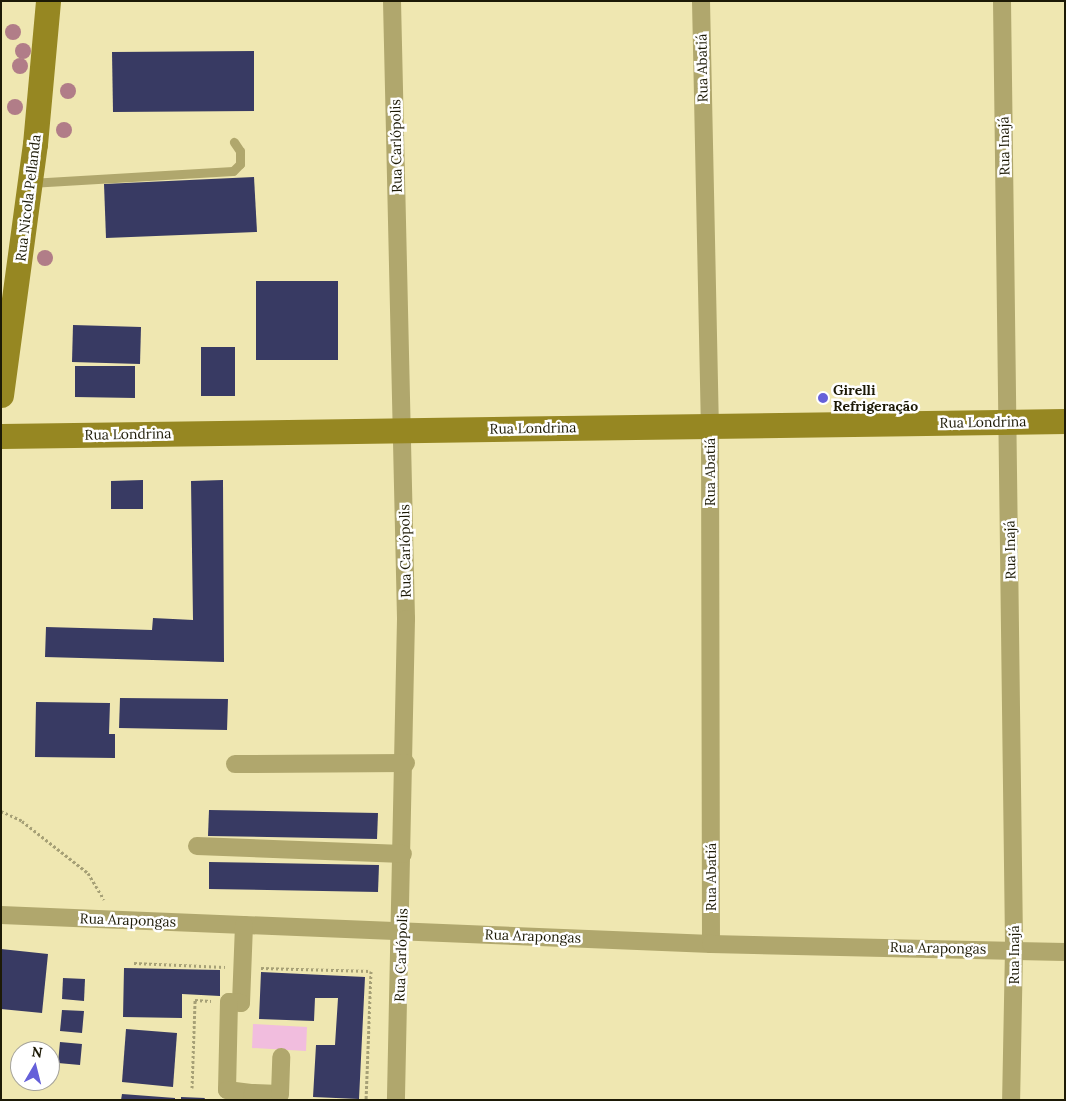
<!DOCTYPE html>
<html>
<head>
<meta charset="utf-8">
<style>
	body { margin:0 }
	#map { position:relative; width:1066px; height:1101px; overflow:hidden; background:#efe7b1; font-family:Lora,serif }
	div>[style] { position:absolute }
	[style*='--x'] { left:calc(var(--x)*1px); top:calc(var(--y)*1px); width:calc(var(--w)*1px); rotate:calc(var(--a)*1deg) }
	.green>* { inset:0; background:#f1bdde }
	.building>* { inset:0; background:#383a63 }
	.path>* { height:3px; margin-top:-1.5px; transform-origin:0; background:repeating-linear-gradient(90deg,#a6a076 0 2.5px,transparent 0 5px) }
	.lane>* { height:9px; margin:-4.5px; padding:0 4.5px; transform-origin:4.5px; border-radius:4.5px; background:#b0a76d }
	.street>* { height:18px; margin:-9px; padding:0 9px; transform-origin:9px; border-radius:9px; background:#b0a76d }
	.secondary>* { height:25px; margin:-12.5px; padding:0 12.5px; transform-origin:12.5px; border-radius:12.5px; background:#968722 }
	.trees>* { width:16px; height:16px; margin:-8px; border-radius:50%; background:#b17d88 }
	.dots>* { width:14px; height:14px; translate:-50% -50%; box-sizing:border-box; border:2px solid #fff; border-radius:50% }
	span { translate:-50% -50%; white-space:nowrap; text-align:center; line-height:1.15; -webkit-text-stroke:5px #fff; paint-order:stroke }
	.street-label { font-size:14px; color:#1d1a06 }
	.poi-label { font-size:14px; color:#1d1a06; font-weight:700 }
	.left { translate:0 -50%; text-align:left }
	.frame { position:absolute; inset:0; border:2px solid #1d1a06; pointer-events:none }
	.north { position:absolute; left:10px; top:1041px; width:50px; height:50px; box-sizing:border-box; background:#fff; border:1px solid #a5a39b; border-radius:50%; rotate:8deg; font-size:14px; font-weight:700; line-height:20px; text-align:center; color:#1d1a06 }
	.north::after { content:''; display:block; margin:auto; width:18px; height:22px; background:#6560d9; clip-path:polygon(50% 0,100% 100%,50% 72%,0 100%) }
</style>
</head>
<body>
<div id="map">
	<div class="green">
		<i style="clip-path:polygon(253px 1024px,307px 1027px,306px 1051px,252px 1048px)"></i>
	</div>
	<div class="building">
		<i style="clip-path:polygon(254px 51px,254px 111px,113px 112px,112px 52px)"></i>
		<i style="clip-path:polygon(254px 177px,257px 232px,106px 238px,104px 184px)"></i>
		<i style="clip-path:polygon(256px 281px,338px 281px,338px 360px,256px 360px)"></i>
		<i style="clip-path:polygon(73px 325px,141px 327px,140px 364px,72px 362px)"></i>
		<i style="clip-path:polygon(201px 347px,235px 347px,235px 396px,201px 396px)"></i>
		<i style="clip-path:polygon(75px 366px,135px 366px,135px 398px,75px 397px)"></i>
		<i style="clip-path:polygon(143px 480px,143px 509px,111px 509px,111px 481px)"></i>
		<i style="clip-path:polygon(223px 480px,224px 662px,45px 657px,46px 627px,152px 630px,153px 618px,193px 620px,191px 481px)"></i>
		<i style="clip-path:polygon(120px 698px,228px 699px,227px 730px,119px 728px)"></i>
		<i style="clip-path:polygon(36px 702px,110px 703px,109px 734px,115px 734px,115px 758px,35px 757px)"></i>
		<i style="clip-path:polygon(209px 810px,378px 813px,377px 839px,208px 836px)"></i>
		<i style="clip-path:polygon(209px 862px,379px 865px,378px 892px,209px 889px)"></i>
		<i style="clip-path:polygon(1px 949px,48px 954px,42px 1013px,1px 1009px)"></i>
		<i style="clip-path:polygon(124px 968px,220px 970px,220px 996px,182px 994px,182px 1018px,123px 1017px)"></i>
		<i style="clip-path:polygon(261px 972px,365px 977px,359px 1099px,313px 1097px,316px 1045px,335px 1045px,338px 998px,315px 998px,314px 1021px,259px 1019px)"></i>
		<i style="clip-path:polygon(63px 978px,85px 979px,84px 1001px,62px 999px)"></i>
		<i style="clip-path:polygon(62px 1010px,84px 1011px,82px 1033px,60px 1031px)"></i>
		<i style="clip-path:polygon(126px 1029px,177px 1033px,173px 1087px,122px 1082px)"></i>
		<i style="clip-path:polygon(60px 1042px,82px 1044px,80px 1065px,58px 1063px)"></i>
		<i style="clip-path:polygon(122px 1094px,175px 1098px,175px 1100px,121px 1100px)"></i>
		<i style="clip-path:polygon(181px 1097px,205px 1098px,204px 1100px,181px 1100px)"></i>
	</div>
	<div class="path">
		<i style="--x:1;--y:811;--w:23;--a:25"></i>
		<i style="--x:22;--y:821;--w:84;--a:38.2"></i>
		<i style="--x:88;--y:873;--w:31;--a:59"></i>
		<i style="--x:134;--y:963;--w:91;--a:2.5"></i>
		<i style="--x:261;--y:968;--w:110;--a:1.6"></i>
		<i style="--x:371;--y:971;--w:129;--a:92.2"></i>
		<i style="--x:192;--y:1088;--w:88;--a:-88"></i>
		<i style="--x:195;--y:1000;--w:16;--a:4"></i>
	</div>
	<div class="lane">
		<i style="--x:30;--y:183;--w:203;--a:-3.4"></i>
		<i style="--x:233;--y:171;--w:10;--a:-45"></i>
		<i style="--x:240;--y:164;--w:13;--a:-90"></i>
		<i style="--x:240;--y:151;--w:11;--a:-124"></i>
	</div>
	<div class="street">
		<i style="--x:392;--y:1;--w:618;--a:88.7"></i>
		<i style="--x:406;--y:619;--w:481;--a:91.2"></i>
		<i style="--x:701;--y:1;--w:424;--a:88.8"></i>
		<i style="--x:710;--y:425;--w:519;--a:89.89"></i>
		<i style="--x:1002;--y:1;--w:948;--a:89.27"></i>
		<i style="--x:1014;--y:949;--w:151;--a:91.1"></i>
		<i style="--x:235;--y:764;--w:171;--a:-0.3"></i>
		<i style="--x:197;--y:846;--w:206;--a:2.2"></i>
		<i style="--x:1;--y:915;--w:711;--a:2.34"></i>
		<i style="--x:711;--y:944;--w:354;--a:1.3"></i>
		<i style="--x:244;--y:925;--w:78;--a:92.2"></i>
		<i style="--x:241;--y:1003;--w:12;--a:-175"></i>
		<i style="--x:229;--y:1002;--w:88;--a:91.3"></i>
		<i style="--x:227;--y:1090;--w:26;--a:7"></i>
		<i style="--x:253;--y:1093;--w:7;--a:98"></i>
		<i style="--x:253;--y:1093;--w:27;--a:2"></i>
		<i style="--x:280;--y:1094;--w:37;--a:-88"></i>
	</div>
	<div class="secondary">
		<i style="--x:1;--y:395;--w:253;--a:-82.3"></i>
		<i style="--x:35;--y:144;--w:144;--a:-84.8"></i>
		<i style="--x:1;--y:436;--w:1064;--a:-0.81"></i>
	</div>
	<div class="trees">
		<i style="left:13px;top:32px"></i>
		<i style="left:23px;top:51px"></i>
		<i style="left:20px;top:66px"></i>
		<i style="left:68px;top:91px"></i>
		<i style="left:15px;top:107px"></i>
		<i style="left:64px;top:130px"></i>
		<i style="left:45px;top:258px"></i>
	</div>
	<div class="dots">
		<i style="left:823px;top:398px;background:#6560d9"></i>
	</div>
	<div class="street-label">
		<span style="left:702px;top:68px;rotate:-91deg">Rua Abatiá</span>
		<span style="left:396px;top:146px;rotate:-91deg">Rua Carlópolis</span>
		<span style="left:1004px;top:146px;rotate:-91deg">Rua Inajá</span>
		<span style="left:28px;top:198px;rotate:-83deg">Rua Nicola Pellanda</span>
		<span style="left:983px;top:422px;rotate:-1deg">Rua Londrina</span>
		<span style="left:533px;top:428px;rotate:-1deg">Rua Londrina</span>
		<span style="left:128px;top:434px;rotate:-1deg">Rua Londrina</span>
		<span style="left:710px;top:472px;rotate:-90deg">Rua Abatiá</span>
		<span style="left:1010px;top:550px;rotate:-91deg">Rua Inajá</span>
		<span style="left:405px;top:551px;rotate:-91deg">Rua Carlópolis</span>
		<span style="left:711px;top:877px;rotate:-90deg">Rua Abatiá</span>
		<span style="left:128px;top:920px;rotate:2deg">Rua Arapongas</span>
		<span style="left:533px;top:936px;rotate:2deg">Rua Arapongas</span>
		<span style="left:938px;top:948px;rotate:1deg">Rua Arapongas</span>
		<span style="left:401px;top:955px;rotate:-88deg">Rua Carlópolis</span>
		<span style="left:1014px;top:955px;rotate:-90deg">Rua Inajá</span>
	</div>
	<div class="poi-label">
		<span class="left" style="left:833px;top:398px">Girelli<br>Refrigeração</span>
	</div>
	<div class="frame"></div>
	<div class="north">N</div>
</div>
</body>
</html>
